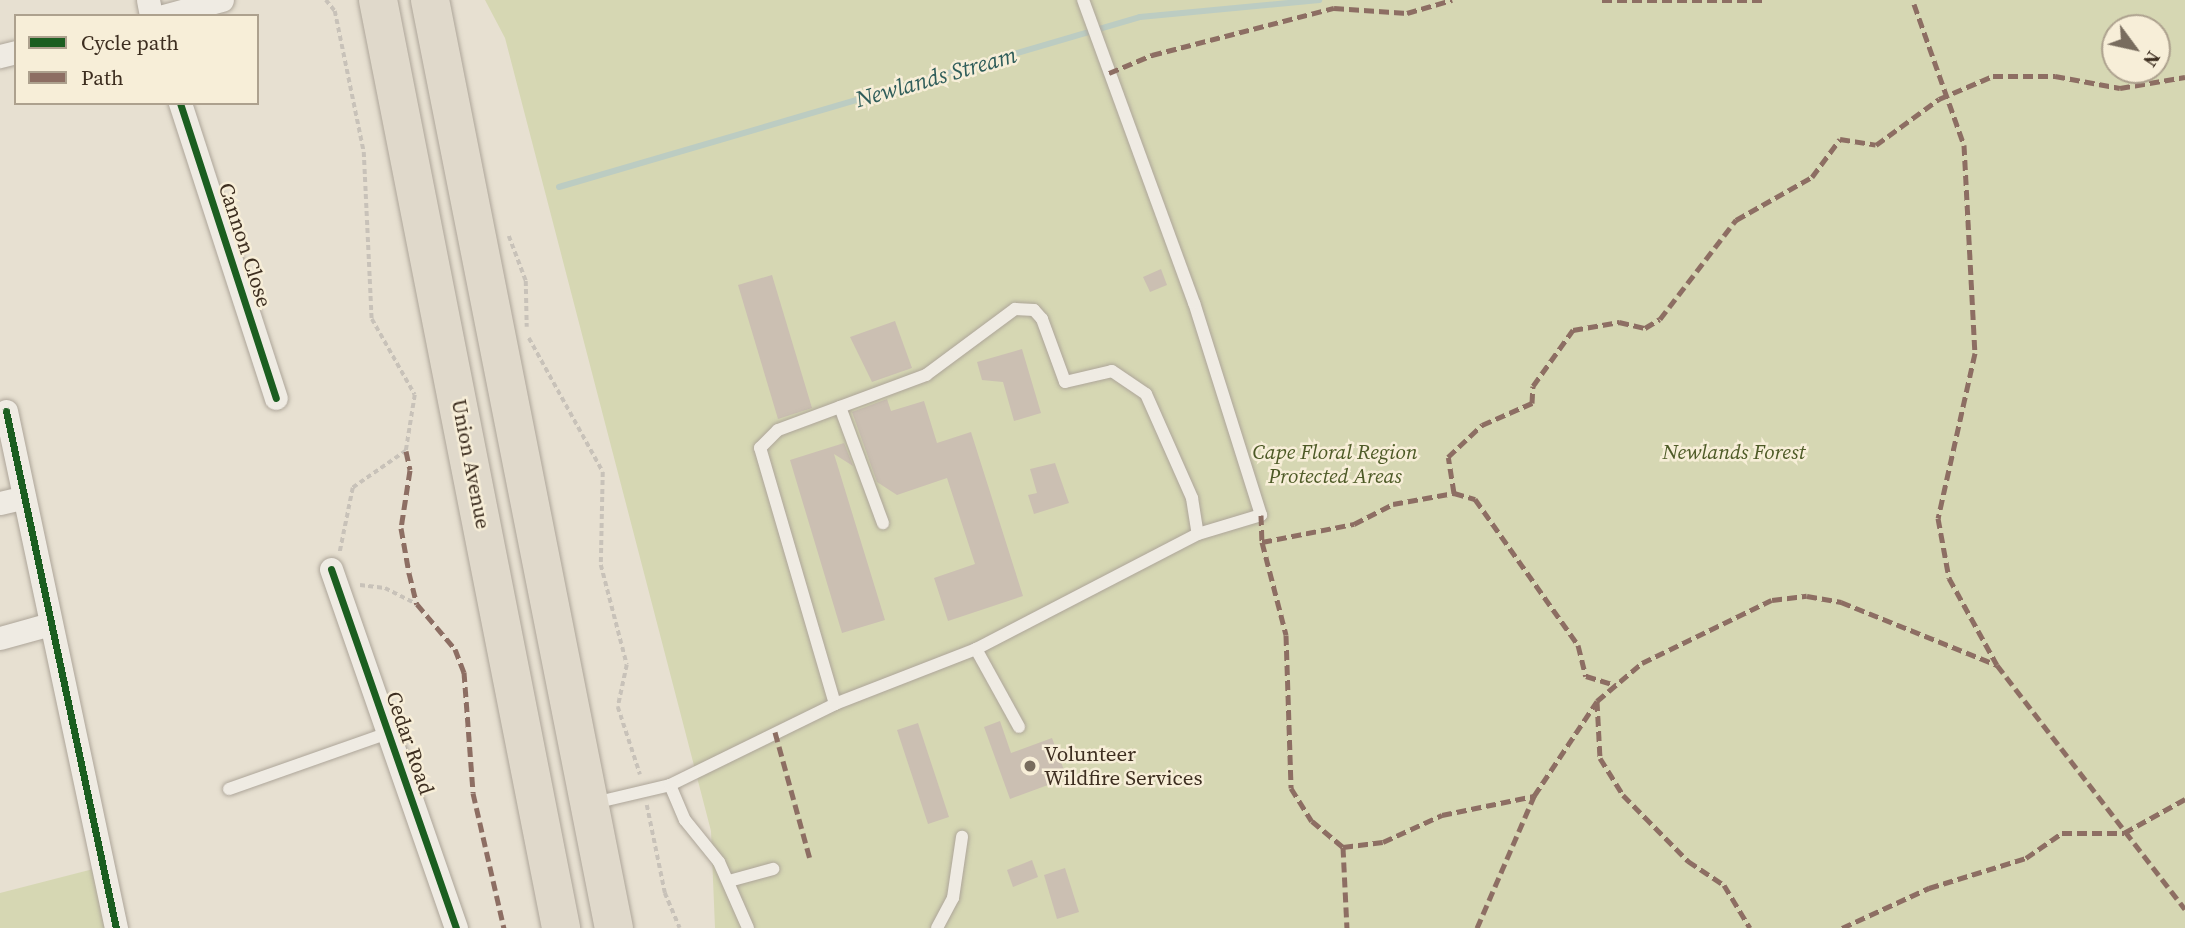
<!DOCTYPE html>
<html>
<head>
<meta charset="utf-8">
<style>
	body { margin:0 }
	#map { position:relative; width:2185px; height:928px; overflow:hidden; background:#e7e0d1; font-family:"Source Serif 4",serif }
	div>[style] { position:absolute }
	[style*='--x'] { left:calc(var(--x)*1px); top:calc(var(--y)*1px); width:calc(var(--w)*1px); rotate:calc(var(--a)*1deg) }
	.green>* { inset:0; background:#d6d7b3 }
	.stream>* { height:6px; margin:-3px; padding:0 3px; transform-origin:3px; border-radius:3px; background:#bcccc2 }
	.building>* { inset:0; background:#cbbfb2 }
	.path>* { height:3.5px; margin-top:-1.75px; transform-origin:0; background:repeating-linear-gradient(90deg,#c8c2b9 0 5px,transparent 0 8.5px) }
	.roads { filter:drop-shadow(0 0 2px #ada599) drop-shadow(0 0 2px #ada599) }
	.service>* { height:12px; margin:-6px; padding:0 6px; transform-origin:6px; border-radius:6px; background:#efebe3 }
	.minor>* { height:23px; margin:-11.5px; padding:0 11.5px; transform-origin:11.5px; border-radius:11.5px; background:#efebe3 }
	.trunk>* { height:38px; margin:-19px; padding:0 19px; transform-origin:19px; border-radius:19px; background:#e0d9cb }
	.quiet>* { height:5px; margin-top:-2.5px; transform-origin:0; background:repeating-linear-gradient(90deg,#8d6e63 0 10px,transparent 0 15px) }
	.cycleway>* { height:7px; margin:-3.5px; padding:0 3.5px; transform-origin:3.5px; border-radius:3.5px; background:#1b5e20 }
	.dots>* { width:19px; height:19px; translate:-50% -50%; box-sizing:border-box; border:4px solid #f7eed8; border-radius:50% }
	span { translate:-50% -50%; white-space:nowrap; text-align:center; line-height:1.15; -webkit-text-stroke:5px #f7eed8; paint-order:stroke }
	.street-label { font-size:21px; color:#3d2e20 }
	.park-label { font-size:21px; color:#4d5a26; font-style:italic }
	.poi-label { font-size:21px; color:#3d2e20 }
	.left { translate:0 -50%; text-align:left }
	.water-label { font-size:23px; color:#2f5d5a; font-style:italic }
	.legend { position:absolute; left:14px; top:14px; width:245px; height:91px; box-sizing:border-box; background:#f7eed8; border:2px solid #ada18e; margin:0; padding:9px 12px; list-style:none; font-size:21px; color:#3d2e20 }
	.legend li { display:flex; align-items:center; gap:14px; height:35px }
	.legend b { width:35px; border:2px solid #ada18e }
	.north { position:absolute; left:2101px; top:14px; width:70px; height:70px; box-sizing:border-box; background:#f7eed8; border:2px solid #ada18e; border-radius:50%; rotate:123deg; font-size:19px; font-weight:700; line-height:28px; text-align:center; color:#3d2e20 }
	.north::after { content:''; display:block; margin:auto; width:24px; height:32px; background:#786c5e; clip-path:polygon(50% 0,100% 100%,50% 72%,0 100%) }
</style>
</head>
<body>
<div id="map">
	<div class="green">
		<i style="clip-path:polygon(evenodd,485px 0,2185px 0,2185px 928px,715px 928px,711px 831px,505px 38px,485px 0,2115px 28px,2157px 28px,2157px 70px,2115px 70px,2115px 28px)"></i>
		<i style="clip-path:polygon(101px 867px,116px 928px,0 928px,0 893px)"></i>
	</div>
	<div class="stream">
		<i style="--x:559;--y:187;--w:605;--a:-16.31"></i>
		<i style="--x:1140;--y:17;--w:180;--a:-5.4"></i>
	</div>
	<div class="building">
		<i style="clip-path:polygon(1161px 269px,1167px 285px,1150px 292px,1143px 277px)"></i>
		<i style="clip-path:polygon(772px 275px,812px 408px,778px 419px,738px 285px)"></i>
		<i style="clip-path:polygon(895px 321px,912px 368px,872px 382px,850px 337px)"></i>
		<i style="clip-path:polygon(1022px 349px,1041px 413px,1014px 421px,1003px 382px,982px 380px,977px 362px)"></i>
		<i style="clip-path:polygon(887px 399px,891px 411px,924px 401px,937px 443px,971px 432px,1023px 596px,948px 621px,934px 578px,975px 564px,947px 478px,897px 495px,877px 482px,852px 412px)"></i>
		<i style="clip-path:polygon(844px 443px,853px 466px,834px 454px,885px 620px,842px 633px,790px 460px)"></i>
		<i style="clip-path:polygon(1055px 463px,1069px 503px,1034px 514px,1028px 495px,1037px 493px,1030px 469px)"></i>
		<i style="clip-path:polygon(1000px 721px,1011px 753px,1052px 738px,1067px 778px,1010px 799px,984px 727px)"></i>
		<i style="clip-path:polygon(918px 723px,949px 817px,928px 824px,897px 730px)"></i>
		<i style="clip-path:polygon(1032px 860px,1038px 877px,1013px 887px,1007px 870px)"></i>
		<i style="clip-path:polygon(1065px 868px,1079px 912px,1057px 919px,1044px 875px)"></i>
	</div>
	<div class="path">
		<i style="--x:326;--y:0;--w:14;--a:51"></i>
		<i style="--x:335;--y:11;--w:144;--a:78.4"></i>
		<i style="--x:364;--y:152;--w:167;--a:87.3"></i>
		<i style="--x:372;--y:319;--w:87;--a:60.5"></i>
		<i style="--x:415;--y:395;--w:57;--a:99.1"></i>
		<i style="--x:406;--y:451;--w:65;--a:145.1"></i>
		<i style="--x:353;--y:488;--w:65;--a:101.5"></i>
		<i style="--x:509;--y:236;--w:48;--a:69.3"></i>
		<i style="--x:526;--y:281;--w:46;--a:88.8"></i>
		<i style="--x:529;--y:338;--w:153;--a:61.1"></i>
		<i style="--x:603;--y:472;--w:93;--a:91.2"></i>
		<i style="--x:601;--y:565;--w:103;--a:75.4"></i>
		<i style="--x:627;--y:665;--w:43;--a:102.1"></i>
		<i style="--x:618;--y:707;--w:71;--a:71.8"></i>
		<i style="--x:360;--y:585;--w:25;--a:7"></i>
		<i style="--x:385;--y:588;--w:36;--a:27"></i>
		<i style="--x:647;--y:805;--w:90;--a:78.4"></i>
		<i style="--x:665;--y:893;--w:38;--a:67"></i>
	</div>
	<div class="roads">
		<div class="service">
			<i style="--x:840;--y:407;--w:124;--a:69.7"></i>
			<i style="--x:976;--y:649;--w:89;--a:61.1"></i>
			<i style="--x:835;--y:704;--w:267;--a:-106.3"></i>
			<i style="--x:760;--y:448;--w:25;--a:-45"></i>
			<i style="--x:778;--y:430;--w:158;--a:-20.4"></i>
			<i style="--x:926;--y:375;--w:111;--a:-36.6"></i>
			<i style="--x:1015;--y:309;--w:19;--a:3"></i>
			<i style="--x:1034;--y:310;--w:12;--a:48"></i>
			<i style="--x:1042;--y:319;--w:67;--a:69.9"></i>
			<i style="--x:1065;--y:382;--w:48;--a:-13.2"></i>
			<i style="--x:1112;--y:371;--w:41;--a:34.1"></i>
			<i style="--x:1146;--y:394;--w:114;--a:66.1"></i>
			<i style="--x:1192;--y:498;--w:36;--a:81"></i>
			<i style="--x:670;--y:785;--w:38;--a:67"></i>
			<i style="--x:685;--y:820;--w:54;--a:51"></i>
			<i style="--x:719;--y:862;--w:72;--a:66.3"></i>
			<i style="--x:229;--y:789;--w:169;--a:-19.4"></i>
			<i style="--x:594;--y:803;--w:78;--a:-13.3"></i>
			<i style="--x:670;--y:785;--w:184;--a:-26.1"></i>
			<i style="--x:835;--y:704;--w:151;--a:-21.3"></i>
			<i style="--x:976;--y:649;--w:250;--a:-27.4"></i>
			<i style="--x:1198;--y:534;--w:66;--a:-16.8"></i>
			<i style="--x:1261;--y:515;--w:222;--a:-107.5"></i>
			<i style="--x:1194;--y:303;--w:323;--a:-110.1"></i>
			<i style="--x:729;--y:881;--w:46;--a:-15.3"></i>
			<i style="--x:937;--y:928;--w:34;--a:-62"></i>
			<i style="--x:953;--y:898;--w:62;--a:-81.6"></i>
		</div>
		<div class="minor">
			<i style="--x:148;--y:0;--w:16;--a:79"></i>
			<i style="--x:163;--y:16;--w:61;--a:-15.2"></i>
			<i style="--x:0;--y:56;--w:16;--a:-14"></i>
			<i style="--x:180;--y:103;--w:310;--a:72"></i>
			<i style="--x:6;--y:411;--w:529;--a:77.99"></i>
			<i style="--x:0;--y:503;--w:23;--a:-13"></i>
			<i style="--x:331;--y:569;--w:380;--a:70.8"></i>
			<i style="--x:0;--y:638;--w:49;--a:-15.5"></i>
		</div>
		<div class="trunk">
			<i style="--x:378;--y:0;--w:946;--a:78.84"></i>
			<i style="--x:430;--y:0;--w:946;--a:78.79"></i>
		</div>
	</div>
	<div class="quiet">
		<i style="--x:1602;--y:0;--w:162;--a:0"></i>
		<i style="--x:1914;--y:4;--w:150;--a:70.5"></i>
		<i style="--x:1964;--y:145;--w:208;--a:87"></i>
		<i style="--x:1975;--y:353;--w:169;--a:102.6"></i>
		<i style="--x:1938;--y:518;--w:61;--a:79.6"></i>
		<i style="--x:1949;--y:578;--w:99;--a:61.1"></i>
		<i style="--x:1109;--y:73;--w:47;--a:-22.7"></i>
		<i style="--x:1152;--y:55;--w:188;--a:-14.5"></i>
		<i style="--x:1334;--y:8;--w:73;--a:3.9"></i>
		<i style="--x:1407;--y:13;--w:47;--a:-16.1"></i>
		<i style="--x:406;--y:451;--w:19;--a:78"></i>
		<i style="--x:410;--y:470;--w:59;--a:98.8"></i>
		<i style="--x:401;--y:528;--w:46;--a:79.9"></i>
		<i style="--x:409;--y:573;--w:32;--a:76"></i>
		<i style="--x:417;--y:604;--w:59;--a:49.8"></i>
		<i style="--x:455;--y:649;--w:25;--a:69"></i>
		<i style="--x:464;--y:672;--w:121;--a:85.7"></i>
		<i style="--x:473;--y:793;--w:139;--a:77.1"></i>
		<i style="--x:1454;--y:493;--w:22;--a:16"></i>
		<i style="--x:1475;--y:499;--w:179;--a:54.8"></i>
		<i style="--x:1578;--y:645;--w:32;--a:76"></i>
		<i style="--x:1586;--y:676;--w:31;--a:17"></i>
		<i style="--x:1261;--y:515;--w:27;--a:88"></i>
		<i style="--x:1262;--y:542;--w:94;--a:-11.1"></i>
		<i style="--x:1354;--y:524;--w:44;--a:-27.1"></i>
		<i style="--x:1393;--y:504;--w:62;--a:-10.2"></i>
		<i style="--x:1454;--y:493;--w:36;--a:-99"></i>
		<i style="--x:1448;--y:457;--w:47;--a:-43.3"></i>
		<i style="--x:1482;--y:425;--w:55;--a:-23.7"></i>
		<i style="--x:1532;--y:403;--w:17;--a:-87"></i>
		<i style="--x:1533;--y:386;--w:69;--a:-54.5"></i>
		<i style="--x:1573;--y:330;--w:47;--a:-9.9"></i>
		<i style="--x:1619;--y:322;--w:27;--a:13"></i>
		<i style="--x:1645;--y:328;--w:17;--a:-31"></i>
		<i style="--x:1660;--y:319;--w:125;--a:-52.5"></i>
		<i style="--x:1736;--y:220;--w:87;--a:-29.5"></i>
		<i style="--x:1812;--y:177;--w:47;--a:-53.6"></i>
		<i style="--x:1840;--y:139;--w:36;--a:9"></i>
		<i style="--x:1876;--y:145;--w:78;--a:-36.1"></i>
		<i style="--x:1939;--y:99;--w:59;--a:-23.1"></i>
		<i style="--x:1993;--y:76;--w:62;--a:0"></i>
		<i style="--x:2055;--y:76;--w:66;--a:10.5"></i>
		<i style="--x:2120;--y:88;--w:66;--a:-9.6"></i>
		<i style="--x:1262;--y:542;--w:96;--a:75.5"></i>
		<i style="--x:1286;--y:635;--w:153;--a:88.1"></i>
		<i style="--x:1291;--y:788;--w:39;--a:58"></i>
		<i style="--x:1312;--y:821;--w:40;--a:40"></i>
		<i style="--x:1343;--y:847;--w:40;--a:-7.1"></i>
		<i style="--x:1383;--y:842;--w:65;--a:-24.6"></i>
		<i style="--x:1442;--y:815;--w:94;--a:-11.7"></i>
		<i style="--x:1597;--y:701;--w:57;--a:87"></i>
		<i style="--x:1600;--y:758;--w:44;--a:58.1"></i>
		<i style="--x:1623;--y:795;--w:93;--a:45.4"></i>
		<i style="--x:1688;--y:861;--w:43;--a:33.7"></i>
		<i style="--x:1724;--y:885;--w:50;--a:58.8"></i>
		<i style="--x:775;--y:732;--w:132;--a:74.6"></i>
		<i style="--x:1343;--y:847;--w:81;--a:87.2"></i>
		<i style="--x:1477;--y:928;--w:144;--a:-66.6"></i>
		<i style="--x:1534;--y:796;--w:114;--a:-56.4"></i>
		<i style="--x:1597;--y:701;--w:59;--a:-40.2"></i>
		<i style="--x:1642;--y:663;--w:144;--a:-25.9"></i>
		<i style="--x:1772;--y:600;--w:35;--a:-7"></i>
		<i style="--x:1807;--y:596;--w:35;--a:10"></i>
		<i style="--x:1841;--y:602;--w:168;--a:22"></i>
		<i style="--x:1997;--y:665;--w:308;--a:52.4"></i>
		<i style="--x:1842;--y:928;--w:96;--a:-24.7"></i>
		<i style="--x:1929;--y:888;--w:102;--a:-17.2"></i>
		<i style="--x:2026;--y:858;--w:44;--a:-34.8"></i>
		<i style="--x:2062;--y:833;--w:62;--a:0"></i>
		<i style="--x:2124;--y:833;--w:70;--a:-29.1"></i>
	</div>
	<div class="cycleway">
		<i style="--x:180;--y:103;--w:310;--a:72"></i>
		<i style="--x:6;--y:411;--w:529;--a:77.99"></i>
		<i style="--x:331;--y:569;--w:380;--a:70.8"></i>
	</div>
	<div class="dots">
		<i style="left:1030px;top:766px;background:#786c5e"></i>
	</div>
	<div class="street-label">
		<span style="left:245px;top:245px;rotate:72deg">Cannon Close</span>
		<span style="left:471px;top:464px;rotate:79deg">Union Avenue</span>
		<span style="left:410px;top:743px;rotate:71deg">Cedar Road</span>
	</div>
	<div class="park-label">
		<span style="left:1335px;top:464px">Cape Floral Region<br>Protected Areas</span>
		<span style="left:1734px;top:452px">Newlands Forest</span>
	</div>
	<div class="poi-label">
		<span class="left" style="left:1044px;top:766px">Volunteer<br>Wildfire Services</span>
	</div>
	<div class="water-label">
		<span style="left:936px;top:77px;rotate:-16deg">Newlands Stream</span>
	</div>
	<ul class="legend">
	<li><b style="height:9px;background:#1b5e20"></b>Cycle path</li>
	<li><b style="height:9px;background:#8d6e63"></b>Path</li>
	</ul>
	<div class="north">N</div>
</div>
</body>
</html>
